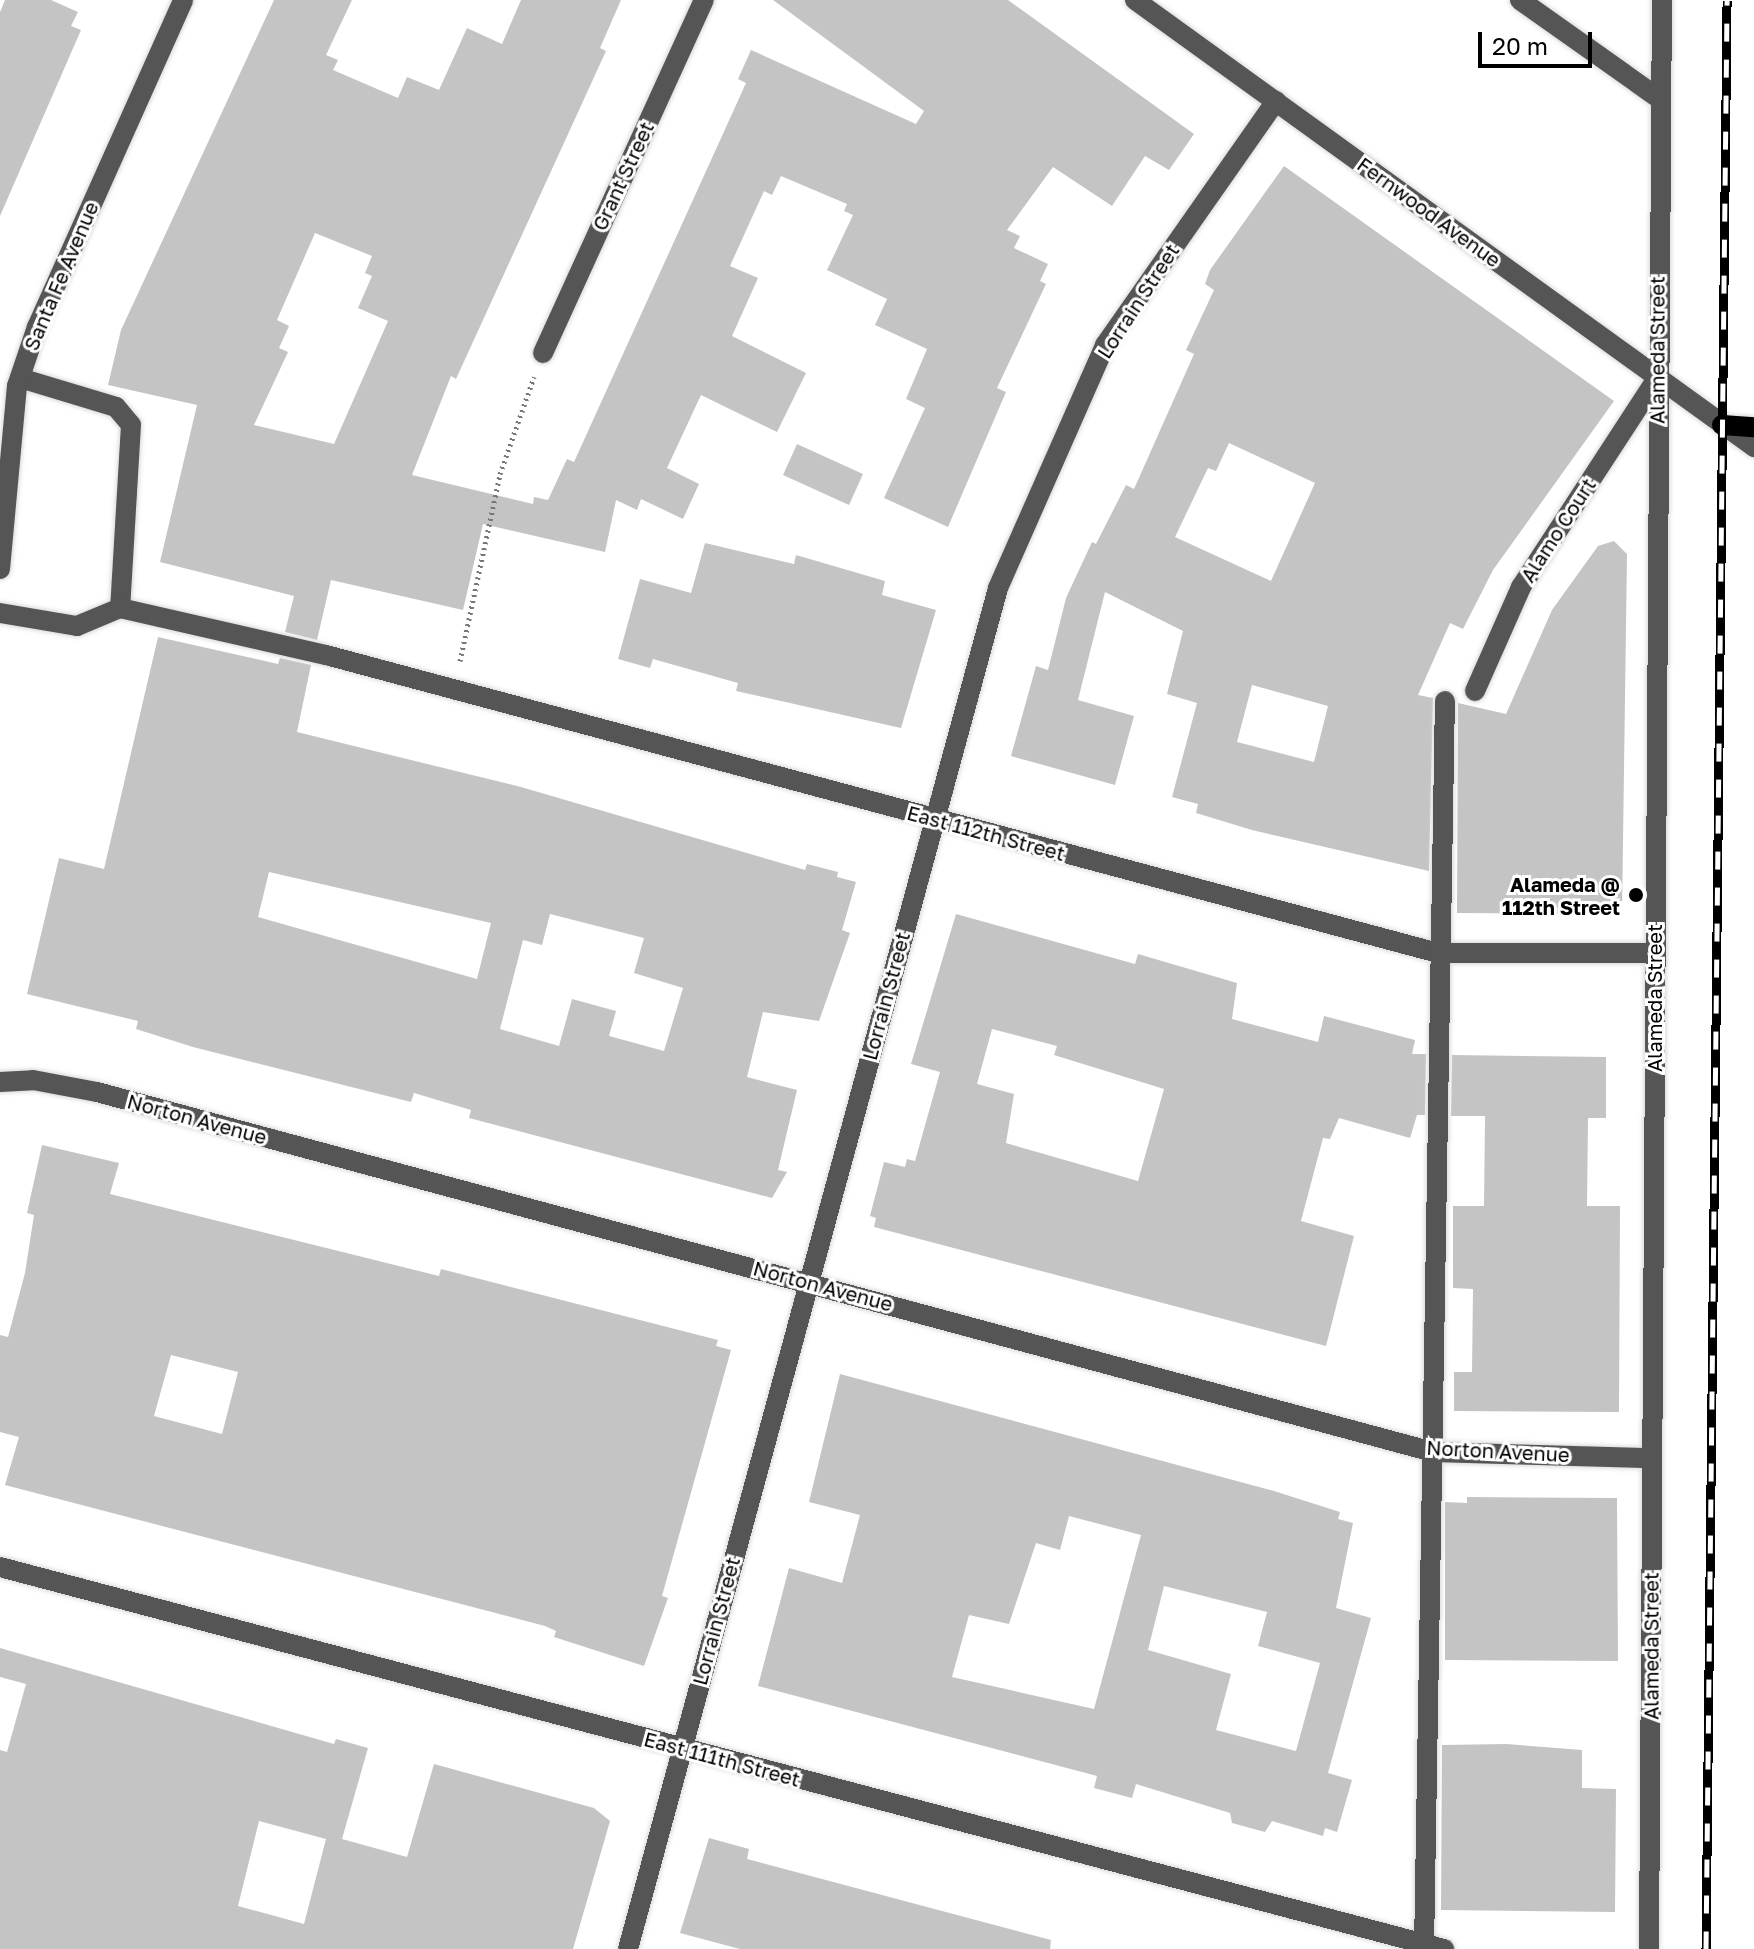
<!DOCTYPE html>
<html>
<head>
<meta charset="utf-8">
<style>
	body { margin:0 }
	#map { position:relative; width:1754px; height:1949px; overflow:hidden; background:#fff; font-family:"Golos Text",sans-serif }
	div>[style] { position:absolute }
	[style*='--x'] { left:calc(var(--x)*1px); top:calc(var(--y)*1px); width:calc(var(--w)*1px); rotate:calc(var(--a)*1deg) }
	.building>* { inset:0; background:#c4c4c4 }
	.path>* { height:5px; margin-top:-2.5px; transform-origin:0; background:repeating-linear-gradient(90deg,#777 0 2px,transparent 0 6px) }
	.roads { filter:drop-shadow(0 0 2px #dbdbdb) drop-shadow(0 0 2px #dbdbdb) }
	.minor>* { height:20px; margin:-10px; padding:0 10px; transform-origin:10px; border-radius:10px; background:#555 }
	.major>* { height:20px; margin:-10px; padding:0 10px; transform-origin:10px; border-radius:10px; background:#000 }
	.rail>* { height:9px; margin-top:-4.5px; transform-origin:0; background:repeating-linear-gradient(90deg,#fff 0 18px,#000 0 36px); box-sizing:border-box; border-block:2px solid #000 }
	.dots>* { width:22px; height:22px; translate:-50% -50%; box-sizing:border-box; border:4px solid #fff; border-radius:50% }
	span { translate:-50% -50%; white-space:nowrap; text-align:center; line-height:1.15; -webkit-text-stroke:6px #fff; paint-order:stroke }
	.street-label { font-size:20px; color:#000 }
	.poi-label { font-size:20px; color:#000; font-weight:700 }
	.right { translate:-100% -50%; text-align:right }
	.scale { position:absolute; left:1478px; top:32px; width:114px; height:36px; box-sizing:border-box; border:4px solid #000; border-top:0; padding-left:10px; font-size:24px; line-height:28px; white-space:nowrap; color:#000; -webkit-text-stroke:6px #fff; paint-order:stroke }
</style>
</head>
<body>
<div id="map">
	<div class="building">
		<i style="clip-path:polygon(5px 0,51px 0,78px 12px,71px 26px,81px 30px,0 216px,0 12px)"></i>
		<i style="clip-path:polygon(evenodd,274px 0,352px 0,326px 55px,338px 60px,333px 70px,398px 98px,407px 77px,439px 90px,467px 28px,502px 44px,521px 0,621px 0,600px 48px,606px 51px,456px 379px,451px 376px,412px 475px,533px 504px,534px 497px,548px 500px,567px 459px,574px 462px,746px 83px,738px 79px,751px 50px,916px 124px,924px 111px,773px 0,1008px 0,1194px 134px,1169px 170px,1145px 156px,1112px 206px,1053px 167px,1007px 230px,1020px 236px,1014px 248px,1048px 264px,1040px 281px,1046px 284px,997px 388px,1006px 392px,948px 527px,884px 498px,925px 408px,906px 399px,927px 349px,875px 325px,887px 299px,827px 270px,853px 215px,844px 211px,847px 204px,781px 176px,772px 195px,764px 191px,730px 266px,758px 278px,732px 336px,806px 373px,777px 432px,701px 395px,667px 468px,699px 484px,683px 519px,641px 499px,637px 510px,616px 500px,605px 552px,483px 524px,463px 610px,331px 580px,317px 640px,285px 632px,294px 596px,160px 562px,197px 405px,108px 385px,121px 330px,274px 0,315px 233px,372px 256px,365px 273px,372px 276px,358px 308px,388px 321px,334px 444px,254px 425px,288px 352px,279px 348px,289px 326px,277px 320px,315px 233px)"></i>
		<i style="clip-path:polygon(evenodd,1284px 166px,1614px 401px,1493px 570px,1463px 629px,1450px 623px,1418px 695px,1433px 698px,1429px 871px,1252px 830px,1196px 813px,1198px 804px,1172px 797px,1197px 703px,1167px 694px,1183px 631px,1105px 592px,1078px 700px,1134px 716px,1115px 785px,1011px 756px,1036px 666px,1048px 670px,1066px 598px,1092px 542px,1096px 544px,1126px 485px,1134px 489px,1194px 354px,1186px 350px,1214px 290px,1205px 284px,1210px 270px,1284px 166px,1229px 443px,1315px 483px,1271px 581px,1175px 537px,1208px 468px,1216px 471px,1229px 443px,1284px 166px,1252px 685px,1328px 706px,1314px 762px,1237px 742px,1252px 685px)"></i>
		<i style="clip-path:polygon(797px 444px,863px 474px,849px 505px,783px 475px)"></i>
		<i style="clip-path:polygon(1614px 541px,1627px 554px,1622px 914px,1457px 913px,1458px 703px,1506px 714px,1552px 610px,1598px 546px)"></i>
		<i style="clip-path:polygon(705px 543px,794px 564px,796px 555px,885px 581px,882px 595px,936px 610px,901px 728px,736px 691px,738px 683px,653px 659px,650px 668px,618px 659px,640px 579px,691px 593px)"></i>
		<i style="clip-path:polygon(evenodd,158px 637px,278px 664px,280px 658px,311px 665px,297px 732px,521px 787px,805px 870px,807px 864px,838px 872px,837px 877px,856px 882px,842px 930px,850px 933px,819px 1021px,763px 1012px,747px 1077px,797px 1090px,778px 1170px,787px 1172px,772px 1198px,469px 1118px,471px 1110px,414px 1093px,411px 1102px,193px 1047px,136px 1029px,138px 1021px,27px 994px,59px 858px,104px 869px,158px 637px,269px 872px,491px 923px,477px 979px,258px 917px,269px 872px,158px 637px,550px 914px,644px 938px,634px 973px,683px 988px,664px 1051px,609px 1036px,616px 1011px,572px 999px,559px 1046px,500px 1029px,523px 940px,542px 945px,550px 914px)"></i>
		<i style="clip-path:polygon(evenodd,956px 914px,1135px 964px,1138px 954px,1237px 983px,1232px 1019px,1318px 1042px,1324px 1016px,1415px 1040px,1412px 1054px,1426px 1054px,1425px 1115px,1417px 1115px,1410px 1138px,1339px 1118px,1330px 1139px,1323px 1138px,1301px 1221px,1354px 1236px,1326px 1346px,874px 1227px,876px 1218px,870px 1216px,884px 1162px,905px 1167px,907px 1159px,915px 1161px,940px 1072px,911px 1064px,956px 914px,992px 1029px,1057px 1046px,1054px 1055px,1164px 1089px,1138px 1181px,1006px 1143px,1014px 1094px,977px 1084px,992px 1029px)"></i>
		<i style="clip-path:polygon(1452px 1055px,1606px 1057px,1606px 1118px,1588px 1118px,1587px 1206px,1620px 1206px,1619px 1412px,1454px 1411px,1454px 1372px,1472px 1372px,1473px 1289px,1453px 1288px,1453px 1206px,1484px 1206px,1485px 1116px,1451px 1116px)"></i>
		<i style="clip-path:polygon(evenodd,42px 1145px,119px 1163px,110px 1194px,439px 1276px,441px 1269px,718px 1340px,716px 1346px,731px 1350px,662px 1596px,668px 1598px,644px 1666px,554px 1637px,556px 1631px,545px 1626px,5px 1485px,19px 1437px,0 1432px,0 1335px,8px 1337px,25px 1273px,34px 1215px,27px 1213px,42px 1145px,171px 1355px,238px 1372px,222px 1434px,154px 1416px,171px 1355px)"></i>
		<i style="clip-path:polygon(evenodd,840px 1374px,1274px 1491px,1340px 1512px,1338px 1519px,1353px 1523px,1336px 1608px,1371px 1618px,1328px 1773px,1352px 1780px,1337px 1832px,1325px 1828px,1323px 1836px,1272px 1821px,1265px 1832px,1232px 1823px,1230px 1813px,1136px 1784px,1132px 1798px,1094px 1788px,1097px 1776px,758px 1686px,789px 1568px,842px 1583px,860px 1515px,809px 1502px,840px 1374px,1069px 1516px,1141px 1535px,1094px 1709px,952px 1677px,969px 1615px,1009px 1624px,1036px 1543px,1060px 1550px,1069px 1516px,840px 1374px,1164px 1586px,1267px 1612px,1258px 1646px,1320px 1663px,1296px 1751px,1216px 1730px,1231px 1674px,1148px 1650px,1164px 1586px)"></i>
		<i style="clip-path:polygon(1467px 1497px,1617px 1498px,1618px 1661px,1445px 1660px,1445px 1502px,1467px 1503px)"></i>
		<i style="clip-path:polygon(evenodd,0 1648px,334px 1744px,336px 1739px,368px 1748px,342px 1839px,407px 1857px,434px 1764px,594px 1808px,610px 1821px,573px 1949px,0 1949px,0 1750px,7px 1752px,26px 1684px,0 1677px,0 1648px,259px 1821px,326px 1839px,304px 1924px,238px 1906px,259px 1821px)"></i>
		<i style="clip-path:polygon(1506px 1744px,1582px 1750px,1582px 1788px,1616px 1789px,1615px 1912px,1441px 1910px,1442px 1745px)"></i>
		<i style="clip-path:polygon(709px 1838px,749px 1849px,747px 1859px,1051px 1940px,1050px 1949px,740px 1949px,680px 1933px)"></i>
	</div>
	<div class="path">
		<i style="--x:460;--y:661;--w:191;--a:-77.9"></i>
		<i style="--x:500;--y:474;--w:103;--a:-70.7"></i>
	</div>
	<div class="roads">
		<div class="minor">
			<i style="--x:1135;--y:0;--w:764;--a:35.83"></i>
			<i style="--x:1520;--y:0;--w:171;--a:35.3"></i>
			<i style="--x:543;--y:353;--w:388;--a:-65.5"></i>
			<i style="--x:20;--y:378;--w:100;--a:16.8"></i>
			<i style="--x:116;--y:407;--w:23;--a:50"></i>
			<i style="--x:131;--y:425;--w:183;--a:93.4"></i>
			<i style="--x:0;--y:569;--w:184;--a:-84.7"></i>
			<i style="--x:17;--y:386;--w:62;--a:-71.3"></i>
			<i style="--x:37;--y:327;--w:358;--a:-65.9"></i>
			<i style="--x:0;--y:613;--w:78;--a:9.6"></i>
			<i style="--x:77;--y:626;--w:47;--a:-22.7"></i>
			<i style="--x:120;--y:608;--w:211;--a:12.9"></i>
			<i style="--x:326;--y:655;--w:1151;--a:15"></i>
			<i style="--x:1438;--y:953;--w:216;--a:0"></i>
			<i style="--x:1475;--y:691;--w:114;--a:-66.1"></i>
			<i style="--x:1521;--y:587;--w:249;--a:-56.9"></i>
			<i style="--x:0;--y:1082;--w:33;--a:-3"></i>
			<i style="--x:33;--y:1080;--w:65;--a:10.6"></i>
			<i style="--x:97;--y:1092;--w:1384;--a:15.08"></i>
			<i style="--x:1433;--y:1452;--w:219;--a:1.6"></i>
			<i style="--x:0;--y:1567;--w:1494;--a:14.82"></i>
			<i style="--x:628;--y:1949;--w:1410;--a:-74.79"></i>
			<i style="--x:998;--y:588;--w:266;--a:-66.2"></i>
			<i style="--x:1105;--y:345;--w:298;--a:-55"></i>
			<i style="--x:1424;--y:1949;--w:1248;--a:-89.04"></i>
			<i style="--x:1649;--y:1949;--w:1949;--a:-89.62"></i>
		</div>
		<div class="major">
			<i style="--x:1722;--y:425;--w:32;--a:4"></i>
		</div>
	</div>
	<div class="rail">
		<i style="--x:1706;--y:1949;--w:1949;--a:-89.38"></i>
	</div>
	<div class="dots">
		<i style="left:1636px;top:895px;background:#000"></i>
	</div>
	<div class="street-label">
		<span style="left:623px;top:176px;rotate:-65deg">Grant Street</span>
		<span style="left:1429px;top:212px;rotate:36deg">Fernwood Avenue</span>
		<span style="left:61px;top:276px;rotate:-67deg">Santa Fe Avenue</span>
		<span style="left:1138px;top:301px;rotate:-57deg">Lorrain Street</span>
		<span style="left:1657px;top:350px;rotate:-90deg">Alameda Street</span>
		<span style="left:1558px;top:530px;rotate:-57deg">Alamo Court</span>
		<span style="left:986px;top:833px;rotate:15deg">East 112th Street</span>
		<span style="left:886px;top:996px;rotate:-75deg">Lorrain Street</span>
		<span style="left:1654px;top:998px;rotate:-90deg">Alameda Street</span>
		<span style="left:197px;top:1119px;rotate:15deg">Norton Avenue</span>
		<span style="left:823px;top:1286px;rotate:15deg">Norton Avenue</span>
		<span style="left:1498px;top:1451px;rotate:3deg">Norton Avenue</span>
		<span style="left:716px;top:1621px;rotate:-75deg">Lorrain Street</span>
		<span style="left:1651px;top:1646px;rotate:-90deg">Alameda Street</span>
		<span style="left:722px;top:1759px;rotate:15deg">East 111th Street</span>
	</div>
	<div class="poi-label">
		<span class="right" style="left:1620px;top:896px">Alameda @<br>112th Street</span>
	</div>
	<div class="scale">20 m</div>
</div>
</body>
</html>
